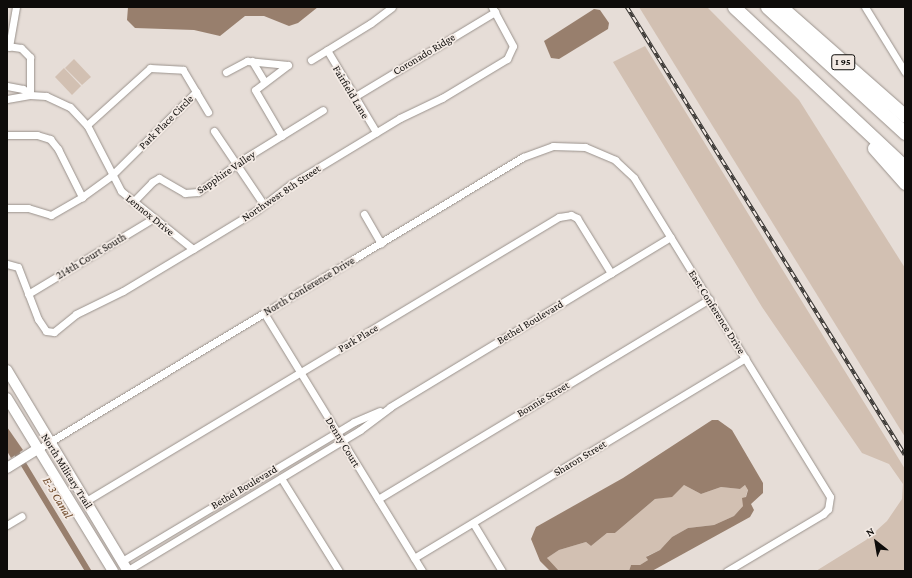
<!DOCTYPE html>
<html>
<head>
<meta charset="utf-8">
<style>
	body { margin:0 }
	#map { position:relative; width:912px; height:578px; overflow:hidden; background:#e6ddd7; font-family:"Crimson Pro",serif }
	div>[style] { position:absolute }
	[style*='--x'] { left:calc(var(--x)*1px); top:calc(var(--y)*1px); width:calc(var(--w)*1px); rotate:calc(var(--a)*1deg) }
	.green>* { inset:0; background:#d2c0b2 }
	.water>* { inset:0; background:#987f6d }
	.canal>* { height:6px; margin:-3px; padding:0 3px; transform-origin:3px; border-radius:3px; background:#987f6d }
	.roads { filter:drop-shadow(0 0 1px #9a928c) drop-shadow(0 0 1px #9a928c) }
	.street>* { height:7px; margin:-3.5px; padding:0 3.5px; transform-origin:3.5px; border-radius:3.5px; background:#fff }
	.secondary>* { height:10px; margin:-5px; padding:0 5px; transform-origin:5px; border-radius:5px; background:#fff }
	.highway>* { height:13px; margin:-6.5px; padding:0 6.5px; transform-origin:6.5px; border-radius:6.5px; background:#fff }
	.rail>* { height:3.5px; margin-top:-1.75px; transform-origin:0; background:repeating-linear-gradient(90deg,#f3eae4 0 6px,#3a3734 0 12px); box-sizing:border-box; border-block:1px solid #3a3734 }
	span { translate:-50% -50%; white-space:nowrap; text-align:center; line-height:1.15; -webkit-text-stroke:3.5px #f3eae4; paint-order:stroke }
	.shield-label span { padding:1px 3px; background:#f3eae4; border:1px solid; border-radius:3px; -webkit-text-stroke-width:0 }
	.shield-label { font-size:10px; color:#0e0c0a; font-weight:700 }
	.street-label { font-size:11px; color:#0e0c0a }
	.water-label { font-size:12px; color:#694323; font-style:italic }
	.frame { position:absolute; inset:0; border:8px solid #0e0c0a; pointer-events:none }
	.north { position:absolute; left:856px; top:522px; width:40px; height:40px; -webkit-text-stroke:3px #f3eae4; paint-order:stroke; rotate:329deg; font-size:11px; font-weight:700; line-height:16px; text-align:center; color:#0e0c0a }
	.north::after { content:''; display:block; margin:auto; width:14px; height:18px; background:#0e0c0a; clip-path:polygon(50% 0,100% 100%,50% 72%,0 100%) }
</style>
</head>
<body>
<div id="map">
	<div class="green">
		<i style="clip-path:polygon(639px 7px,707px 7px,799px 100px,905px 268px,905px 437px)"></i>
		<i style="clip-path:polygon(645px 46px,905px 469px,905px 571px,816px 571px,866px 540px,887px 521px,902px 499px,903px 484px,889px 464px,862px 453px,829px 405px,762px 307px,613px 62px)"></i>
		<i style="clip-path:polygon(74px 59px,91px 77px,82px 85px,65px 68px)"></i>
		<i style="clip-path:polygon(64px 68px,81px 86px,72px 95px,55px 77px)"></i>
		<i style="clip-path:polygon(684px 485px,701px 494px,721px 487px,740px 489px,745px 485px,748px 489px,743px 506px,734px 516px,714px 525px,688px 528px,672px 537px,660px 550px,647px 556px,648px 560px,640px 565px,631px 565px,629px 571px,559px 571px,551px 565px,547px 558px,559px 550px,586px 542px,591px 546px,607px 533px,615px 533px,655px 499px,672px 496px)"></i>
	</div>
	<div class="water">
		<i style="clip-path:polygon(128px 7px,318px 7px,298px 23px,289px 26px,264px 16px,245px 16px,220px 36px,194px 30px,135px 28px,127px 20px)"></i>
		<i style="clip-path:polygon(594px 9px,600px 10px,609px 23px,608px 29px,559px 59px,551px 58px,544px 41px)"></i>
		<i style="clip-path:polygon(712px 420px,718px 420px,732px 430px,763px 483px,763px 493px,751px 504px,754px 510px,750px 517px,652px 571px,629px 571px,631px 565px,640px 565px,648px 560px,646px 557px,660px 550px,672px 537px,688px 528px,714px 525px,734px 516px,743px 506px,742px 498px,746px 497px,748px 490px,745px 485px,740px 489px,721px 487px,701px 494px,684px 485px,672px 497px,655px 499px,615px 533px,607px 533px,591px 546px,586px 542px,559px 550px,547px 558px,559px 571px,550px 571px,540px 561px,531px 539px,536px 527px,623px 478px)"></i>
		<i style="clip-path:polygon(7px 427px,23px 450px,11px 458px,7px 451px)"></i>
	</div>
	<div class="canal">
		<i style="--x:7;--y:437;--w:157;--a:58.8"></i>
	</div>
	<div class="roads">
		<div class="street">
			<i style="--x:865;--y:7;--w:76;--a:58.4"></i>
			<i style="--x:7;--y:46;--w:14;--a:8"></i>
			<i style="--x:21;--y:48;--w:13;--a:45"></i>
			<i style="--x:30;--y:57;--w:38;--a:90"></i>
			<i style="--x:9;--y:47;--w:41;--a:-80.1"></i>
			<i style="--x:327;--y:50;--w:96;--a:59.1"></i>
			<i style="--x:311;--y:60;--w:70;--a:-31.7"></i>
			<i style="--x:371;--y:23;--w:26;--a:-37"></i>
			<i style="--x:252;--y:61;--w:23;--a:59"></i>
			<i style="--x:226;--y:72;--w:24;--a:-28"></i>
			<i style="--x:247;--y:61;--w:41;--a:5.6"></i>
			<i style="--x:288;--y:65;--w:41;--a:142.9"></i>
			<i style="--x:255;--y:90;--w:53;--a:59.6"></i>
			<i style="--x:7;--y:86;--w:16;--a:11"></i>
			<i style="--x:23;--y:89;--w:9;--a:41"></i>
			<i style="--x:354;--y:97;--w:165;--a:-31.1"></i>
			<i style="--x:7;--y:99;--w:23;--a:-10"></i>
			<i style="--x:30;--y:95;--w:16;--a:4"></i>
			<i style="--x:46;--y:96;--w:26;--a:25"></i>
			<i style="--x:70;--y:107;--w:25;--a:47"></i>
			<i style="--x:87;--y:125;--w:74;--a:62.7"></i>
			<i style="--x:121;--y:191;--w:92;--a:38.9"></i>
			<i style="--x:87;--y:125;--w:85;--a:-42.1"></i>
			<i style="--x:150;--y:68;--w:33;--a:3"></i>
			<i style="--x:183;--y:70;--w:49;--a:59.2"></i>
			<i style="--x:214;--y:131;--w:89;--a:56"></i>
			<i style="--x:7;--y:135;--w:30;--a:0"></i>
			<i style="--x:37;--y:135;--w:14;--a:17"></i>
			<i style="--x:50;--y:139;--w:13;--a:51"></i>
			<i style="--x:58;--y:149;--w:54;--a:63.4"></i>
			<i style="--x:133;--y:202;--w:28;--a:-46"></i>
			<i style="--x:152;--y:182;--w:8;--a:-30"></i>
			<i style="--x:159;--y:178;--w:30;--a:30"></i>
			<i style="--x:185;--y:193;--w:13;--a:-4"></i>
			<i style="--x:198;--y:192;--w:54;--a:-36"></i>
			<i style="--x:242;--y:160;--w:95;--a:-31.7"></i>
			<i style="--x:7;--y:208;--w:21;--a:0"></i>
			<i style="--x:28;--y:208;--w:24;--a:17"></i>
			<i style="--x:51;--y:215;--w:36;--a:-30"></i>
			<i style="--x:82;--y:197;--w:36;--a:-36"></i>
			<i style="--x:111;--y:176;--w:120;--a:-44.7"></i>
			<i style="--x:364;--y:214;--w:34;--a:60"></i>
			<i style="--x:7;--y:264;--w:11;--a:15"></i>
			<i style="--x:18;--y:267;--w:56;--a:69"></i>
			<i style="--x:38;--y:319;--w:14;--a:56"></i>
			<i style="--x:46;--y:331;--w:8;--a:7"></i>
			<i style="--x:54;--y:332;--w:28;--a:-39"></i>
			<i style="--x:76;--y:314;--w:52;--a:-26.1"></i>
			<i style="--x:123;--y:291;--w:82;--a:-31"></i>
			<i style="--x:193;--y:249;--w:75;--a:-31.4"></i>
			<i style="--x:257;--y:210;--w:43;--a:-37.4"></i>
			<i style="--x:291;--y:184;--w:127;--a:-31.2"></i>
			<i style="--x:400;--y:118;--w:47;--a:-25.5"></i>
			<i style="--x:442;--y:98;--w:76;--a:-31"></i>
			<i style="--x:507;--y:59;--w:14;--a:-65"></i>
			<i style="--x:513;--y:46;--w:44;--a:-118.3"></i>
			<i style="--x:28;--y:294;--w:147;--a:-31.1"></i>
			<i style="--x:264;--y:313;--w:303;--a:58.5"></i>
			<i style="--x:38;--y:449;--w:566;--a:-31.05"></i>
			<i style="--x:523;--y:157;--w:32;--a:-20"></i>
			<i style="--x:553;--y:146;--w:32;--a:2"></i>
			<i style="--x:585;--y:147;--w:33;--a:23"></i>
			<i style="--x:615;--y:160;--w:26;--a:43"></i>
			<i style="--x:634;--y:178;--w:374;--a:58.4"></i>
			<i style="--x:830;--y:497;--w:12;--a:99"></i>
			<i style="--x:828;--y:509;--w:7;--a:135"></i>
			<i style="--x:823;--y:514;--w:112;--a:149.3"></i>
			<i style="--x:281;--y:478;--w:110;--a:58.1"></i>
			<i style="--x:378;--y:499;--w:387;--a:-31.1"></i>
			<i style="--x:86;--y:501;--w:552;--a:-30.98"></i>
			<i style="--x:559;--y:217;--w:12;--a:-9"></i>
			<i style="--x:571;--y:215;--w:7;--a:27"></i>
			<i style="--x:577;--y:218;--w:65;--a:58.3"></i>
			<i style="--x:473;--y:523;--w:56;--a:58.9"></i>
			<i style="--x:7;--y:525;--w:17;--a:-31"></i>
			<i style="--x:414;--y:558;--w:387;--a:-31.1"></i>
			<i style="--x:122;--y:561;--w:270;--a:-30.9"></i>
			<i style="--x:354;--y:422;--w:28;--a:-23"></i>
			<i style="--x:128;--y:570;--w:271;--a:-31.1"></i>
			<i style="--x:360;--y:430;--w:38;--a:-37"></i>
			<i style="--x:390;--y:407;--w:328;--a:-31.2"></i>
		</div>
		<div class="secondary">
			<i style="--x:7;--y:370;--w:235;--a:59"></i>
			<i style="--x:7;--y:398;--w:203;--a:58.5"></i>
			<i style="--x:7;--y:468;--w:36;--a:-32"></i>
		</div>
		<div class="highway">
			<i style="--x:734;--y:7;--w:234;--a:43.1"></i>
			<i style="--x:767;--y:7;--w:187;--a:42.4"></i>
			<i style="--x:781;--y:7;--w:165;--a:41.3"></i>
			<i style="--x:874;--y:148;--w:47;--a:48.5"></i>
		</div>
	</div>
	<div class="rail">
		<i style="--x:627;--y:7;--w:527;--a:58.18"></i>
	</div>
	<div class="shield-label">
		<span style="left:843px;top:62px">I 95</span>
	</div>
	<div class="street-label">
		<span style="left:424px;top:54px;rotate:-31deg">Coronado Ridge</span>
		<span style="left:351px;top:92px;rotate:59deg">Fairfield Lane</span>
		<span style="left:166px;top:122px;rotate:-45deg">Park Place Circle</span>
		<span style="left:226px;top:172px;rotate:-34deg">Sapphire Valley</span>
		<span style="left:281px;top:193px;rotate:-34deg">Northwest 8th Street</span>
		<span style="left:150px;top:215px;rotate:39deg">Lennox Drive</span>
		<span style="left:91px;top:256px;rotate:-31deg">214th Court South</span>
		<span style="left:309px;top:286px;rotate:-31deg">North Conference Drive</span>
		<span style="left:717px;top:312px;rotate:58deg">East Conference Drive</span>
		<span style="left:530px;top:322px;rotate:-31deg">Bethel Boulevard</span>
		<span style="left:358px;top:338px;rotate:-31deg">Park Place</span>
		<span style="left:543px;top:399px;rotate:-31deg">Bonnie Street</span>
		<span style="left:343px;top:442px;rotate:59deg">Denny Court</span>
		<span style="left:580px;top:458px;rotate:-31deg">Sharon Street</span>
		<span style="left:67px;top:471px;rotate:58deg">North Military Trail</span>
		<span style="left:244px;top:487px;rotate:-31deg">Bethel Boulevard</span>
	</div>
	<div class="water-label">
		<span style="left:57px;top:498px;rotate:59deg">E-3 Canal</span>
	</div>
	<div class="frame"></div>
	<div class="north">N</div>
</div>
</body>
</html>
